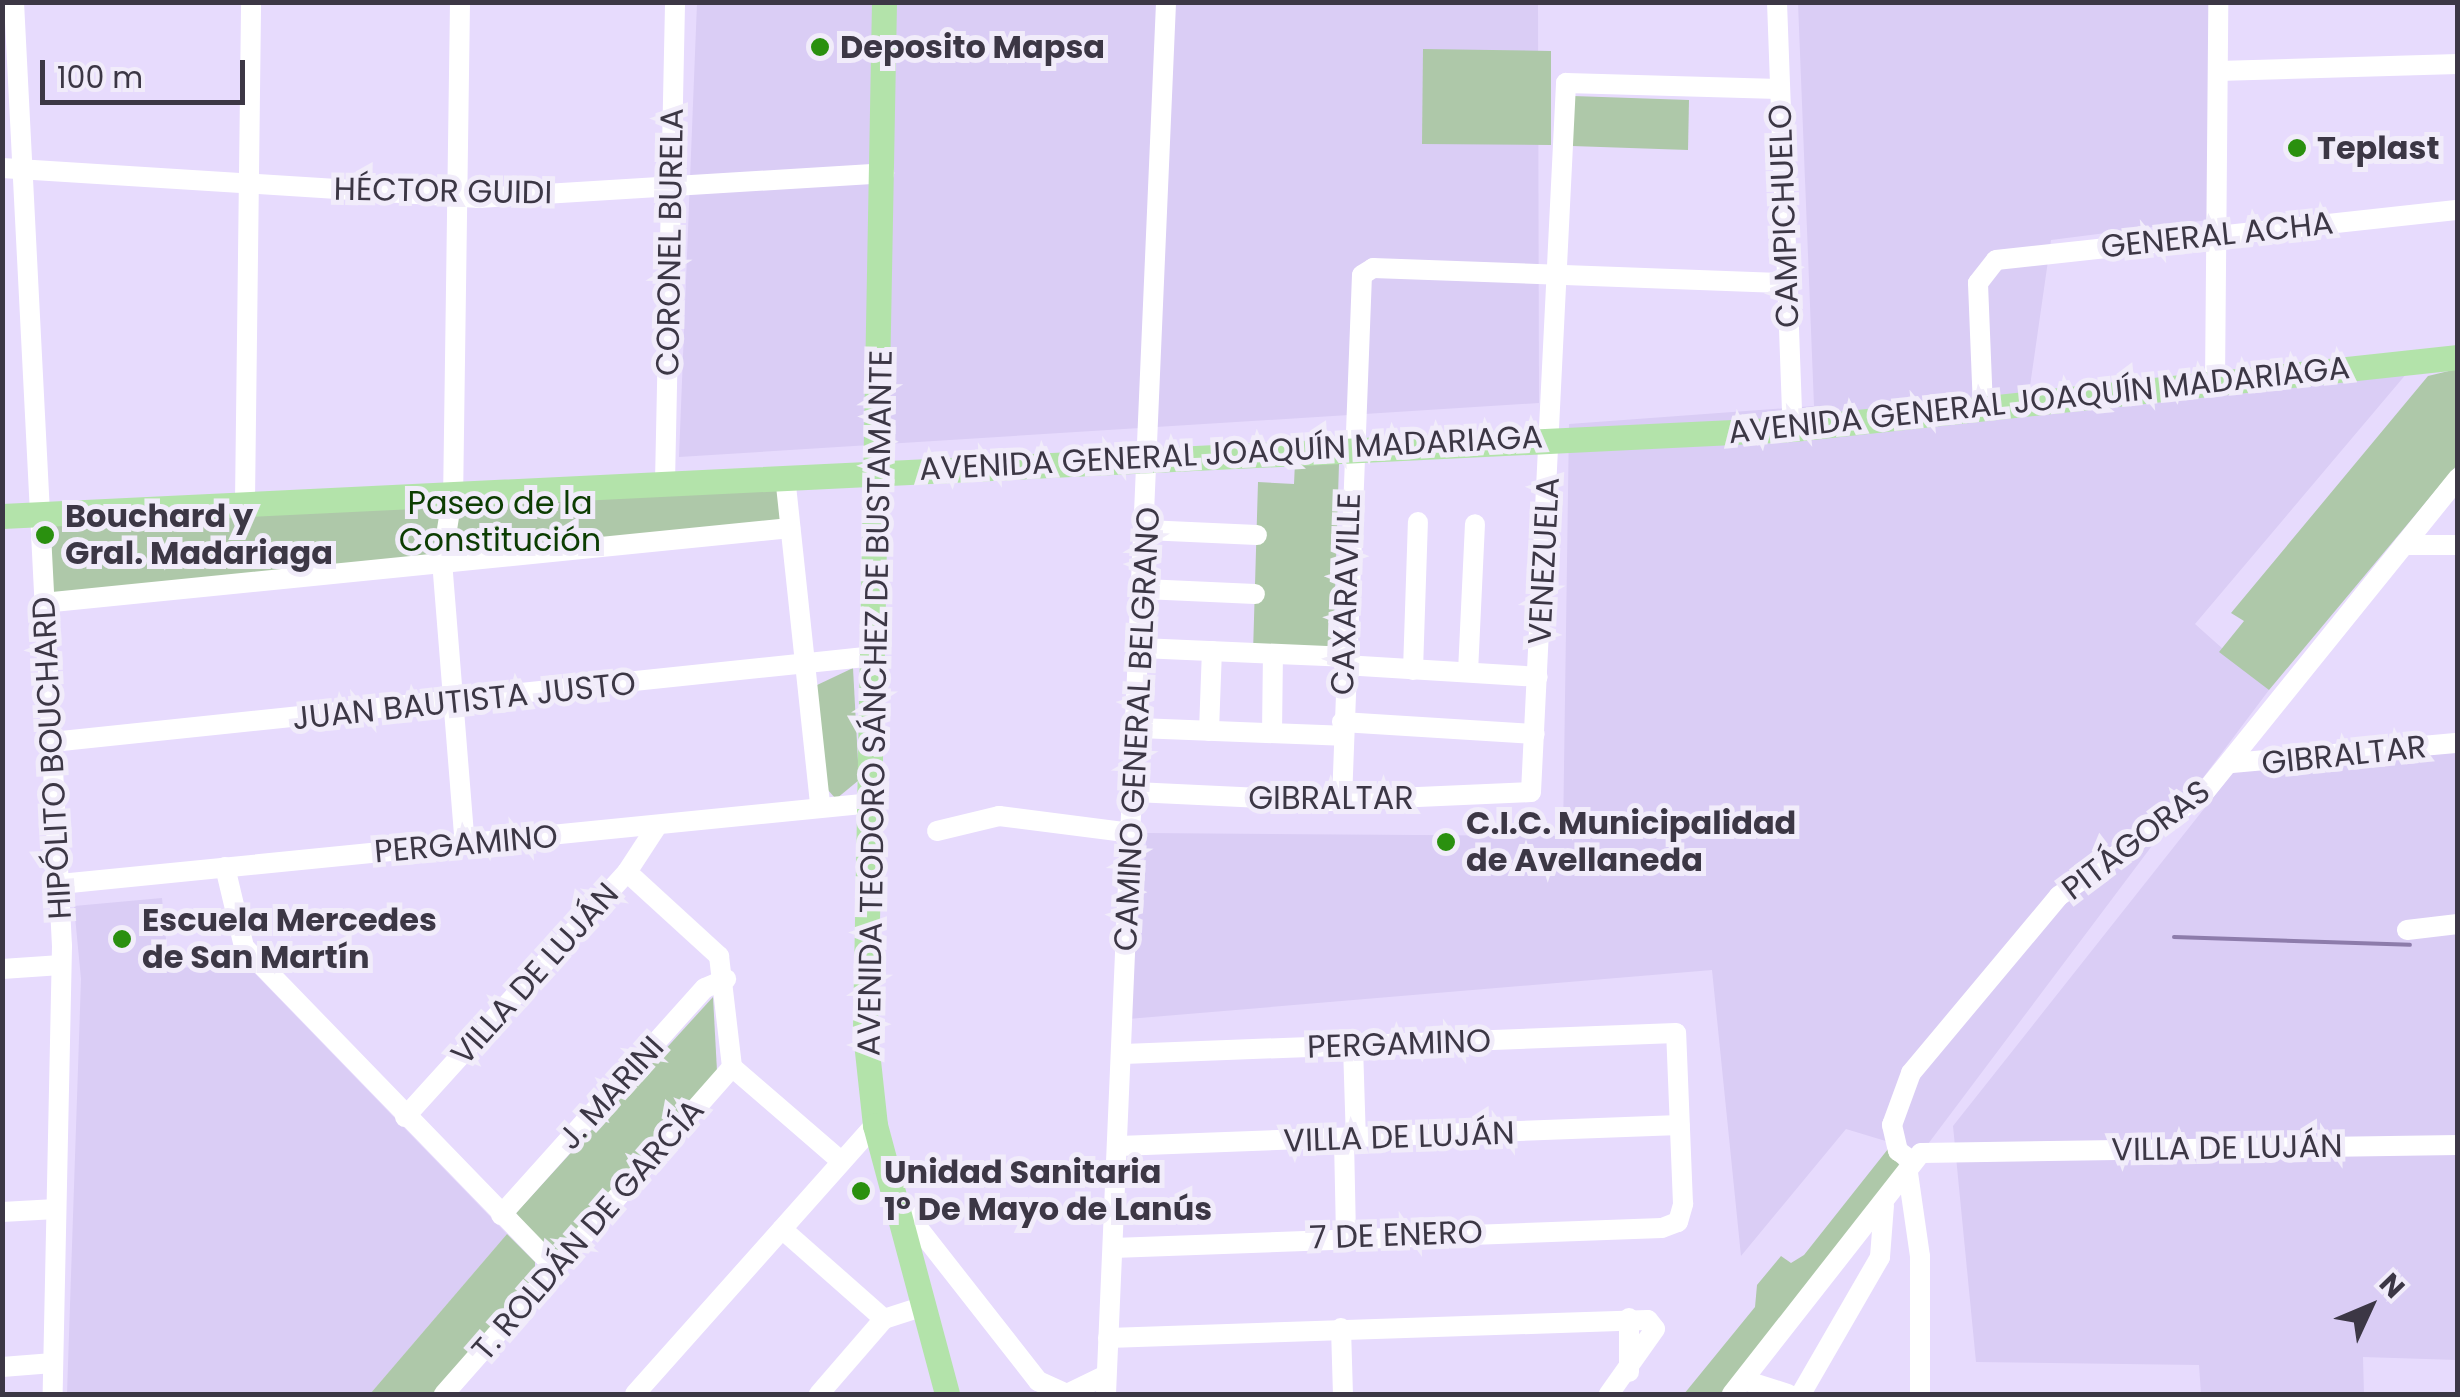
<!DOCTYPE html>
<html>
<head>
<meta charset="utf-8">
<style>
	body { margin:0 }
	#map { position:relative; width:2460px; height:1397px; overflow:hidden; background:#e7dbfd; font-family:Poppins,sans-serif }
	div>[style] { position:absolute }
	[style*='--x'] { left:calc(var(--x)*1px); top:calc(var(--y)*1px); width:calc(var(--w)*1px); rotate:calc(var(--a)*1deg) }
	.built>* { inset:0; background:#dacdf5 }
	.green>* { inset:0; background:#aec8a9 }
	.stream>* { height:4px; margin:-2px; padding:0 2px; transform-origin:2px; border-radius:2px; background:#8d7cab }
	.minor>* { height:20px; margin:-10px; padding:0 10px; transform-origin:10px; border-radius:10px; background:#fff }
	.major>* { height:25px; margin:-12.5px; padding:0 12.5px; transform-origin:12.5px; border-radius:12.5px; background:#b3e3aa }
	.dots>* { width:28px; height:28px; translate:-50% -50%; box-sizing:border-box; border:5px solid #f1ecfa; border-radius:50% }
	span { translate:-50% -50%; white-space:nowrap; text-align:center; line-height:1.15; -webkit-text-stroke:10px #f1ecfa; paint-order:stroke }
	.poi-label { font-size:32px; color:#3c3745; font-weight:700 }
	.left { translate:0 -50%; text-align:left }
	.street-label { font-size:32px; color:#3c3745 }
	.park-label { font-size:32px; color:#0c3d02 }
	.frame { position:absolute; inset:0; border:5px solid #3c3745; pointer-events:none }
	.north { position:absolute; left:2320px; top:1257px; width:100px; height:100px; -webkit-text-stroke:8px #f1ecfa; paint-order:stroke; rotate:46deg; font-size:28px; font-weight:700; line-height:40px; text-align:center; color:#3c3745 }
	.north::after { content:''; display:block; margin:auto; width:35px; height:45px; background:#3c3745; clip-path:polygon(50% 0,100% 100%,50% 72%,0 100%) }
	.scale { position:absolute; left:40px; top:60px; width:205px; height:45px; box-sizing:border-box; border:5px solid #3c3745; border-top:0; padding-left:12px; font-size:30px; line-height:35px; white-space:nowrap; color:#3c3745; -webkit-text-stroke:8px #f1ecfa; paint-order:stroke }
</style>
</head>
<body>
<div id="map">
	<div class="built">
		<i style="clip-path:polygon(697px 3px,1538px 3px,1539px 403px,679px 457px)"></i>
		<i style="clip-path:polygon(1798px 3px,2217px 3px,2224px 218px,2051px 240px,2029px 393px,2418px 360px,2195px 624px,2269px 690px,1922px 1152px,1846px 1129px,1741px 1256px,1712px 970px,1128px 1019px,1147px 833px,1563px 836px,1569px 424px,1814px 406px)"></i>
		<i style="clip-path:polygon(2457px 736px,2457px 1360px,2363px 1357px,2364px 1394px,2201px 1394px,2199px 1365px,1976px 1362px,1953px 1126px,2245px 757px)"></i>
		<i style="clip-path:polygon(162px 898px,169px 971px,239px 957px,507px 1234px,370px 1394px,67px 1394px,81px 979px,74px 906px)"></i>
	</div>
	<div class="green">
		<i style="clip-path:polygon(1423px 49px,1551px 51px,1551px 145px,1422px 144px)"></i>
		<i style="clip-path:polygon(1573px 96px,1689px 100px,1688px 150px,1572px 146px)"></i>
		<i style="clip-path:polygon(2457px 369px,2457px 465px,2269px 690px,2219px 652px,2244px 621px,2231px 613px,2428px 376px)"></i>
		<i style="clip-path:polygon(1295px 462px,1339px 464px,1333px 657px,1253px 653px,1258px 482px,1294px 484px)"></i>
		<i style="clip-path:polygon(785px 476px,790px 528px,43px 603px,40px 515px)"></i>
		<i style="clip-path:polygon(853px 668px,859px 780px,836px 799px,827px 789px,815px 686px)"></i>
		<i style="clip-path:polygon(713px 997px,717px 1071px,557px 1254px,547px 1254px,516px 1213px)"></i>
		<i style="clip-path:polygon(1888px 1149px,1900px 1166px,1725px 1394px,1684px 1394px,1755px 1307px,1757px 1285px,1781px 1256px,1791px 1263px,1804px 1255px)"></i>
		<i style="clip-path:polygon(507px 1234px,535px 1262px,535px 1276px,433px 1394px,370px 1394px)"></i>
	</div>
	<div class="stream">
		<i style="--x:2174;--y:937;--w:236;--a:1.9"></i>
	</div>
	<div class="minor">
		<i style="--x:14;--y:2;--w:945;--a:87.09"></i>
		<i style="--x:62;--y:946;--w:448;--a:91.2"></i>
		<i style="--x:460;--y:2;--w:490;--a:90.8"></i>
		<i style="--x:453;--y:492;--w:70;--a:99.1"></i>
		<i style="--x:442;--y:561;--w:284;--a:85.4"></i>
		<i style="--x:1777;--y:2;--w:427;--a:87.9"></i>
		<i style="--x:2218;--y:71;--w:240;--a:-1.7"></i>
		<i style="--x:2;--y:168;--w:478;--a:3.6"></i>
		<i style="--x:479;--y:198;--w:406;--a:-3.5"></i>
		<i style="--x:2215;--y:383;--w:381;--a:-89.5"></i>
		<i style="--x:1983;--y:408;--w:125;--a:-92.3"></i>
		<i style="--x:1978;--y:283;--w:29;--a:-52"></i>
		<i style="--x:1996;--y:260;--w:465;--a:-6.2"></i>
		<i style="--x:785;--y:476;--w:332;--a:83.9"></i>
		<i style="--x:665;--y:482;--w:480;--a:-88.8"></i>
		<i style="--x:245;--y:501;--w:499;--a:-89.3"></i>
		<i style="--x:1146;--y:530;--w:111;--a:2.6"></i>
		<i style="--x:2404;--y:545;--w:54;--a:0"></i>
		<i style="--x:1144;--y:589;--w:111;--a:2.6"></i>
		<i style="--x:43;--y:603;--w:751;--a:-5.73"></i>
		<i style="--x:1141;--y:648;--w:203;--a:2.5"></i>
		<i style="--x:1344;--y:665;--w:194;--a:3.5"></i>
		<i style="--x:1413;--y:670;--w:148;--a:-88.1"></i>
		<i style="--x:1468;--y:672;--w:148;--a:-87.3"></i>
		<i style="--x:1342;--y:722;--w:193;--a:3.6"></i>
		<i style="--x:1138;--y:728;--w:204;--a:2.2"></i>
		<i style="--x:1209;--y:731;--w:80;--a:-87.9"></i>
		<i style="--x:1272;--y:733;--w:79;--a:-89.3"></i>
		<i style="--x:52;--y:742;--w:827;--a:-5.97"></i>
		<i style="--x:2232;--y:763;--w:227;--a:-5.1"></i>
		<i style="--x:1135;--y:792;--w:192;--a:2.7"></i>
		<i style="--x:1327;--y:801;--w:204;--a:-2.5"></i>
		<i style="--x:1531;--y:792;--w:710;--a:-87.17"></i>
		<i style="--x:1566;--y:83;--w:213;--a:1.6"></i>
		<i style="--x:1342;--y:800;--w:525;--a:-87.82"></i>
		<i style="--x:1362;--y:275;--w:13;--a:-32"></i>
		<i style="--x:1373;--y:268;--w:413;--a:2.1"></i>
		<i style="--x:937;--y:831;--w:64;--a:-13.6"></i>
		<i style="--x:999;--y:816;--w:133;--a:7.3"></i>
		<i style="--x:225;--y:867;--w:82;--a:76.6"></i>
		<i style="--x:244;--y:947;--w:450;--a:45.9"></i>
		<i style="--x:627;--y:872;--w:125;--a:42.4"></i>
		<i style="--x:719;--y:956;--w:112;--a:83.3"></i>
		<i style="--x:732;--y:1067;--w:144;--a:40.8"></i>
		<i style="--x:60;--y:884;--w:816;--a:-5.7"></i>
		<i style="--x:2407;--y:930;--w:51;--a:-6.7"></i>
		<i style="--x:2;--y:969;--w:59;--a:-3.9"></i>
		<i style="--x:1353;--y:1046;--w:93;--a:88.2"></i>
		<i style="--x:405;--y:1117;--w:331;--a:-47.8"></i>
		<i style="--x:627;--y:872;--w:55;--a:-56.9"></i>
		<i style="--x:1344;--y:1140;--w:95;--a:88.8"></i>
		<i style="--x:1119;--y:1146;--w:561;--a:-2.14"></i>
		<i style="--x:1912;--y:1161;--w:17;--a:-144"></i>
		<i style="--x:1898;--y:1151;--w:27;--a:-103"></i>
		<i style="--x:1892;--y:1125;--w:55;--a:-69.9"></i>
		<i style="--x:1911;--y:1073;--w:231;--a:-50.1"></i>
		<i style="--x:2059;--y:896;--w:178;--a:-35.4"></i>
		<i style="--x:2204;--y:793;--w:405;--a:-51.1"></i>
		<i style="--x:1908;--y:1173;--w:84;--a:81.8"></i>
		<i style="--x:1920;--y:1256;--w:138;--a:90"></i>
		<i style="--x:897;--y:1201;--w:229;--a:51.9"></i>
		<i style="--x:1038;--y:1381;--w:32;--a:24"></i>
		<i style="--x:1067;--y:1394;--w:43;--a:-26"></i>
		<i style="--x:2;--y:1212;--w:54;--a:-3.2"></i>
		<i style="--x:501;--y:1215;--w:305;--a:-48.1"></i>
		<i style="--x:705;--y:988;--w:23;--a:-23"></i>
		<i style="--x:782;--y:1229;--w:136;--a:41.4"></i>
		<i style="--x:1113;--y:1248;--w:549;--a:-2.09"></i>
		<i style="--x:1662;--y:1228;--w:17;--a:-21"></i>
		<i style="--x:1678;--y:1222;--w:19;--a:-74"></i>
		<i style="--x:1683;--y:1204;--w:171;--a:-92.3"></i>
		<i style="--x:1676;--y:1033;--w:553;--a:177.83"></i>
		<i style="--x:1341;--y:1328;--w:66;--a:88.3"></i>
		<i style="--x:1108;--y:1338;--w:540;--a:-1.91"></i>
		<i style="--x:1648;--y:1320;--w:11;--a:52"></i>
		<i style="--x:1655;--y:1329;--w:80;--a:125.3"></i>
		<i style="--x:2;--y:1367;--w:51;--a:-4.5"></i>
		<i style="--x:1629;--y:1372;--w:54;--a:-90"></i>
		<i style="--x:1744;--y:1380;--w:46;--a:17.7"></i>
		<i style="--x:444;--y:1394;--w:436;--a:-48.6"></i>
		<i style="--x:635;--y:1394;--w:361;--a:-48.3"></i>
		<i style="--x:819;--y:1394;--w:99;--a:-49.1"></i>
		<i style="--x:884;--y:1319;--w:39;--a:-18"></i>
		<i style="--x:1106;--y:1394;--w:1393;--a:-87.53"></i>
		<i style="--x:1732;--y:1394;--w:306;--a:-51.9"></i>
		<i style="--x:1921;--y:1153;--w:537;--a:-0.85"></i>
		<i style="--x:1801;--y:1394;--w:158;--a:-60"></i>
		<i style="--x:1880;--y:1257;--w:52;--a:-85.6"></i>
	</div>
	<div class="major">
		<i style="--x:884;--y:2;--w:1031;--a:91.06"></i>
		<i style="--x:865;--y:1033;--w:93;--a:83.8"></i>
		<i style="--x:875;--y:1125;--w:278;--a:75"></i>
		<i style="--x:2;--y:516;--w:1793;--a:-2.78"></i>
		<i style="--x:1793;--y:429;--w:669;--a:-6.18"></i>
	</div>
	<div class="dots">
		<i style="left:820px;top:47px;background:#2a900f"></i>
		<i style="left:2297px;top:148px;background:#2a900f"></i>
		<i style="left:45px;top:535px;background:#2a900f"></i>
		<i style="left:1446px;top:842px;background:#2a900f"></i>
		<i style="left:122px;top:939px;background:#2a900f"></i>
		<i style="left:861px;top:1191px;background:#2a900f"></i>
	</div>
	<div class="poi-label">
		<span class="left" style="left:840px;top:47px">Deposito Mapsa</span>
		<span class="left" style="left:2317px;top:148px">Teplast</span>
		<span class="left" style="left:65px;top:535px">Bouchard y<br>Gral. Madariaga</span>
		<span class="left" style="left:1466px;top:842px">C.I.C. Municipalidad<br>de Avellaneda</span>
		<span class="left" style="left:142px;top:939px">Escuela Mercedes<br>de San Martín</span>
		<span class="left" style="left:884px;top:1191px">Unidad Sanitaria<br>1° De Mayo de Lanús</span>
	</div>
	<div class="street-label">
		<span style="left:443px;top:191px;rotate:1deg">HÉCTOR GUIDI</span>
		<span style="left:1784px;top:216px;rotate:-92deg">CAMPICHUELO</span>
		<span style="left:2217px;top:235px;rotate:-6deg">GENERAL ACHA</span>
		<span style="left:670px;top:242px;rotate:-89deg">CORONEL BURELA</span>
		<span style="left:2039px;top:400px;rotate:-6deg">AVENIDA GENERAL JOAQUÍN MADARIAGA</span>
		<span style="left:1231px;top:453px;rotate:-3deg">AVENIDA GENERAL JOAQUÍN MADARIAGA</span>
		<span style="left:1544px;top:561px;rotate:-87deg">VENEZUELA</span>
		<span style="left:1346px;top:594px;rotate:-88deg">CAXARAVILLE</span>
		<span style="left:464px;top:701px;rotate:-6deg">JUAN BAUTISTA JUSTO</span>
		<span style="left:875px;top:703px;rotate:-89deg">AVENIDA TEODORO SÁNCHEZ DE BUSTAMANTE</span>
		<span style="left:1137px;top:729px;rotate:-87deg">CAMINO GENERAL BELGRANO</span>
		<span style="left:2344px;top:755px;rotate:-6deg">GIBRALTAR</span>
		<span style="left:52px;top:758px;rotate:-93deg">HIPÓLITO BOUCHARD</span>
		<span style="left:1331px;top:798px">GIBRALTAR</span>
		<span style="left:2136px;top:840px;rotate:-37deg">PITÁGORAS</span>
		<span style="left:466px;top:844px;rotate:-5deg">PERGAMINO</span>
		<span style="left:535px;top:974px;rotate:-48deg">VILLA DE LUJÁN</span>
		<span style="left:1399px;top:1044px;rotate:-2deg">PERGAMINO</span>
		<span style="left:611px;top:1093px;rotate:-48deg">J. MARINI</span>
		<span style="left:1399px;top:1137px;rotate:-2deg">VILLA DE LUJÁN</span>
		<span style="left:2227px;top:1148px;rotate:-1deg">VILLA DE LUJÁN</span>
		<span style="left:588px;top:1230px;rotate:-49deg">T. ROLDÁN DE GARCÍA</span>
		<span style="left:1396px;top:1235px;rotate:-2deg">7 DE ENERO</span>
	</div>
	<div class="park-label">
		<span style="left:500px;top:522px">Paseo de la<br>Constitución</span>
	</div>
	<div class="frame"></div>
	<div class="north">N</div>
	<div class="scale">100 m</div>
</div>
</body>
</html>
